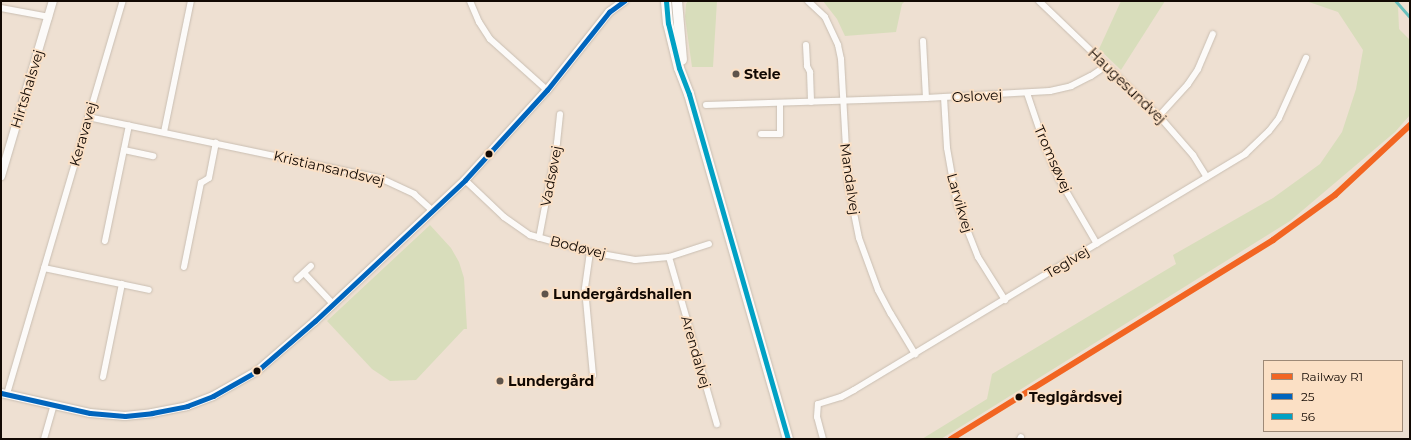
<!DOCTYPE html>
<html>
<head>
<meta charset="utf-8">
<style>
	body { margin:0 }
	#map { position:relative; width:1411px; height:440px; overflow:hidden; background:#eee0d2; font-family:Montserrat,sans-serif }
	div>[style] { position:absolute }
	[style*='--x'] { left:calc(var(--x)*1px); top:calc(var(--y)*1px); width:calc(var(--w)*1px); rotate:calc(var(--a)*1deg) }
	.green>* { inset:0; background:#d8ddbb }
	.stream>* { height:2.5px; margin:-1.25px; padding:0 1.25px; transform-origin:1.25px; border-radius:1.25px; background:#69c0bc }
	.roads { filter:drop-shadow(0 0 1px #c9beb2) drop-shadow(0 0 1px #c9beb2) }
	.minor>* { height:6px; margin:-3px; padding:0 3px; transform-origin:3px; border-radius:3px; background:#fcfaf8 }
	.tertiary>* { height:8px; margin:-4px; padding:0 4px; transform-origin:4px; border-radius:4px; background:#fcfaf8 }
	.primary>* { height:10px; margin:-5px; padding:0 5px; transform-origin:5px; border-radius:5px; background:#fcfaf8 }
	.bus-1>* { height:5px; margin:-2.5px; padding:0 2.5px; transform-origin:2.5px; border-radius:2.5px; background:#0065bd }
	.bus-2>* { height:5px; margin:-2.5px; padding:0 2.5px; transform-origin:2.5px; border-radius:2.5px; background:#01a1c4 }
	.rail-1>* { height:6px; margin:-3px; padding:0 3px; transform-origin:3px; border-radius:3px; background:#f26522 }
	.dots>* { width:11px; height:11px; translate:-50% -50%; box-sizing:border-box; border:2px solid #fbe0c5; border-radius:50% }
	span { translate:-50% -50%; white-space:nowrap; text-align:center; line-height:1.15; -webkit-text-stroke:3.5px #fbe0c5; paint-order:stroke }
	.poi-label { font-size:14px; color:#120903; font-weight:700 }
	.left { translate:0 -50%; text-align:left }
	.street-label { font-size:14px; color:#120903 }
	.stop-label { font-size:14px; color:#120903; font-weight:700 }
	.frame { position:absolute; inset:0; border:2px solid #120903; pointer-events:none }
	.legend { position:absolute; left:1263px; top:360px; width:140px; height:72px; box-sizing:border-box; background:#fbe0c5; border:1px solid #9e8a77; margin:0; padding:5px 7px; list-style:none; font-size:12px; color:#120903 }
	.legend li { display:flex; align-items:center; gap:8px; height:20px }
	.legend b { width:20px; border:1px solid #9e8a77 }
</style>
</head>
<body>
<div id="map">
	<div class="green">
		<i style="clip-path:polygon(688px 1px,717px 1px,713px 67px,692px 67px,685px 17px,686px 4px)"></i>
		<i style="clip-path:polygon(823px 1px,905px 1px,902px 4px,896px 32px,845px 36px,837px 19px)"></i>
		<i style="clip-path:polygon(1121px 1px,1165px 1px,1121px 70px,1099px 49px)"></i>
		<i style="clip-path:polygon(1306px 1px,1394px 1px,1398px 6px,1399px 29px,1410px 40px,1410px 115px,1395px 132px,1290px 221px,941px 439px,922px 439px,987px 399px,992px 374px,1176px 264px,1173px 255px,1273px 198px,1320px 164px,1342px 132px,1356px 89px,1363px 50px,1338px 12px)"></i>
		<i style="clip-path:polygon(430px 225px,451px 248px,459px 262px,464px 278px,467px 329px,464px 329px,416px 380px,390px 381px,372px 369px,327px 321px)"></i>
	</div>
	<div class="stream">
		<i style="--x:1396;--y:1;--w:21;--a:49"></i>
	</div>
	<div class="roads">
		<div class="minor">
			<i style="--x:470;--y:1;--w:23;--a:67"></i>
			<i style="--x:479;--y:22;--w:20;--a:57"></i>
			<i style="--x:490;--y:39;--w:76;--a:41.8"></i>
			<i style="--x:808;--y:1;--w:23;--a:43"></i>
			<i style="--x:825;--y:17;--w:31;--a:65"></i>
			<i style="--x:838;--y:45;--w:14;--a:78"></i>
			<i style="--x:841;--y:59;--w:124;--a:86.8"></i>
			<i style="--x:848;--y:183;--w:56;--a:78.7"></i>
			<i style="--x:859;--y:238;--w:55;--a:69.9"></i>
			<i style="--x:878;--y:290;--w:27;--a:62"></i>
			<i style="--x:891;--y:314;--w:47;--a:59"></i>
			<i style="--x:1039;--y:1;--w:166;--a:43.8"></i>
			<i style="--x:1159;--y:116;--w:52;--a:48.9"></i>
			<i style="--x:1193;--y:155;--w:26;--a:58"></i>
			<i style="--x:1;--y:8;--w:49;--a:10.6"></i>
			<i style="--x:923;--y:41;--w:57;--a:87"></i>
			<i style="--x:806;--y:45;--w:21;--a:87"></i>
			<i style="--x:807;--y:66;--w:7;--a:63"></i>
			<i style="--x:810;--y:72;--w:30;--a:88"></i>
			<i style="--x:1027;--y:93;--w:59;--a:71.3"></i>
			<i style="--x:1046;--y:149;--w:33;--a:67"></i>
			<i style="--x:1059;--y:179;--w:75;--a:59.7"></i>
			<i style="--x:944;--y:97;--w:51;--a:86.6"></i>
			<i style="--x:947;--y:148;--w:57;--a:79.9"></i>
			<i style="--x:957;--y:204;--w:57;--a:68.4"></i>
			<i style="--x:978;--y:257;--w:51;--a:57.9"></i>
			<i style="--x:706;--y:105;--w:220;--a:-1.8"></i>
			<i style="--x:926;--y:98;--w:124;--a:-3.2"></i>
			<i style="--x:1050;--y:91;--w:22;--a:-13"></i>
			<i style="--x:1071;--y:86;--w:22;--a:-27"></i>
			<i style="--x:1091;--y:76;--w:18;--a:-34"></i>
			<i style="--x:1159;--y:116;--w:43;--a:-47.8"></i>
			<i style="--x:1188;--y:84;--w:18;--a:-56"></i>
			<i style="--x:1198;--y:69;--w:38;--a:-67"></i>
			<i style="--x:88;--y:117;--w:298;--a:11.8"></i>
			<i style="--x:380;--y:178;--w:38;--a:25"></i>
			<i style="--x:414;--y:194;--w:25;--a:42"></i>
			<i style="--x:164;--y:132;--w:134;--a:-78.4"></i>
			<i style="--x:761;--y:134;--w:19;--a:0"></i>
			<i style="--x:780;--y:134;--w:31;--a:-90"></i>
			<i style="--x:124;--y:150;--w:30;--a:12"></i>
			<i style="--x:465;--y:180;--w:54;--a:43.5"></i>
			<i style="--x:504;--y:217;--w:32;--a:35"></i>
			<i style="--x:530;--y:235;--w:62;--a:15.8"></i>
			<i style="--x:590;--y:252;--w:46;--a:10.1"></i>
			<i style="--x:635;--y:260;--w:34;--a:-5"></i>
			<i style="--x:669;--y:257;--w:42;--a:-18"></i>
			<i style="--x:539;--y:238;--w:97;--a:-79.3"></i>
			<i style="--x:557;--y:143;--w:29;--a:-84"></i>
			<i style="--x:105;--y:241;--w:118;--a:-78.3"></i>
			<i style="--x:590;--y:252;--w:37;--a:98"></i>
			<i style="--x:585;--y:289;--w:87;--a:84.7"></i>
			<i style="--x:669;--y:257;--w:174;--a:74"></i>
			<i style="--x:184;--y:267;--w:86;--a:-78.6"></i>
			<i style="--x:201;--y:183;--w:9;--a:-32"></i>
			<i style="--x:209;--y:178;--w:36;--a:-79"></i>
			<i style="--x:44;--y:268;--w:107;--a:11.8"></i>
			<i style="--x:304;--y:273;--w:42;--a:46.9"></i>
			<i style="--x:297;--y:279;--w:19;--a:-43"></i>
			<i style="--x:103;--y:377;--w:95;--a:-78.5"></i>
			<i style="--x:7;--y:394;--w:410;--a:-73.6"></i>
			<i style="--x:44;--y:439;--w:35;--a:-74"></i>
			<i style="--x:823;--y:439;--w:23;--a:-105"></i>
			<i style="--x:817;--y:417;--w:13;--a:-86"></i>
			<i style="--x:818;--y:404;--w:24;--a:-17"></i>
			<i style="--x:841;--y:397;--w:15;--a:-28"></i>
			<i style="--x:854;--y:390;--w:457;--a:-31.1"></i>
			<i style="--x:1245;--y:154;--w:33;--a:-44"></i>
			<i style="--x:1269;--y:131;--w:16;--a:-52"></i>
			<i style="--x:1279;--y:118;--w:66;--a:-65.8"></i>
			<i style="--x:1020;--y:439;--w:2;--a:-63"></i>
		</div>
		<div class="tertiary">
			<i style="--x:1;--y:176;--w:183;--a:-73.5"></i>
			<i style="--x:1;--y:393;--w:91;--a:12.7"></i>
			<i style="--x:90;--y:413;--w:35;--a:5"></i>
			<i style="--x:125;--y:416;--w:27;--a:-6"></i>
			<i style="--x:152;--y:413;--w:36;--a:-11"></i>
			<i style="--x:187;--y:406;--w:28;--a:-21"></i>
			<i style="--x:213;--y:396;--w:51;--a:-29.6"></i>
			<i style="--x:257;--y:371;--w:77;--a:-40.8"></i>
			<i style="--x:315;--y:321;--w:206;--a:-43.2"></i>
			<i style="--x:465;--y:180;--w:122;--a:-47.7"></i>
			<i style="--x:547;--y:90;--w:100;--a:-51.5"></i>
			<i style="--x:609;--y:12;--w:19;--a:-36"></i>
		</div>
		<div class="primary">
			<i style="--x:666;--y:1;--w:22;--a:85"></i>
			<i style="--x:668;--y:23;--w:46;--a:76.3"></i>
			<i style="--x:679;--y:68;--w:28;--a:69"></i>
			<i style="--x:689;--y:94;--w:359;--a:74"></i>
			<i style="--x:677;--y:1;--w:59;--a:85.2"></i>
		</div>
	</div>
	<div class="bus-1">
		<i style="--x:1;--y:393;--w:91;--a:12.7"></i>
		<i style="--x:90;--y:413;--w:35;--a:5"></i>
		<i style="--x:125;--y:416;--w:27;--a:-6"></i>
		<i style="--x:152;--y:413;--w:36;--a:-11"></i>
		<i style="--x:187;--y:406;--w:28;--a:-21"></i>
		<i style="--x:213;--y:396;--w:51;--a:-29.6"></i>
		<i style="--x:257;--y:371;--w:77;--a:-40.8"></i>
		<i style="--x:315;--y:321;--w:206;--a:-43.2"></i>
		<i style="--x:465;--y:180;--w:122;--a:-47.7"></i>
		<i style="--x:547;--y:90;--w:100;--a:-51.5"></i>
		<i style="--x:609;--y:12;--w:19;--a:-36"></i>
	</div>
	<div class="bus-2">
		<i style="--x:666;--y:1;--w:22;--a:85"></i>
		<i style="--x:668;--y:23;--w:46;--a:76.3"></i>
		<i style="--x:679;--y:68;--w:28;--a:69"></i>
		<i style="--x:689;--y:94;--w:359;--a:74"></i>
	</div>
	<div class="rail-1">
		<i style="--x:951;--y:439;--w:379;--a:-31.7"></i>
		<i style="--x:1273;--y:240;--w:77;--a:-36"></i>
		<i style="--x:1335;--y:195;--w:103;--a:-43"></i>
	</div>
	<div class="dots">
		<i style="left:736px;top:74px;background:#5f544b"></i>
		<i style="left:489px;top:154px;background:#120903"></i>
		<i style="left:545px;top:294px;background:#5f544b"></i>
		<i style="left:257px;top:371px;background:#120903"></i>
		<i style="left:500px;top:381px;background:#5f544b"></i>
		<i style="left:1019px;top:397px;background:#120903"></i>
	</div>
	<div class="poi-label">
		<span class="left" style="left:744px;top:74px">Stele</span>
		<span class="left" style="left:553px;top:294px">Lundergårdshallen</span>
		<span class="left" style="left:508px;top:381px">Lundergård</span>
	</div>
	<div class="street-label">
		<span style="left:1127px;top:86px;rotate:44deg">Haugesundvej</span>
		<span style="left:27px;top:89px;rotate:-73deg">Hirtshalsvej</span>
		<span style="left:977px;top:96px;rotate:-3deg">Oslovej</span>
		<span style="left:83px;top:134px;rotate:-74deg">Keravavej</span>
		<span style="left:1053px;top:159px;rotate:66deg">Tromsøvej</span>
		<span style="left:329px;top:168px;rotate:13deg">Kristiansandsvej</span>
		<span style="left:551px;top:176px;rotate:-79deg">Vadsøvej</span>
		<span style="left:850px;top:179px;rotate:82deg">Mandalvej</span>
		<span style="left:960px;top:203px;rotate:74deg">Larvikvej</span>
		<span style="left:578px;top:247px;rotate:14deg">Bodøvej</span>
		<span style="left:1067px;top:262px;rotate:-31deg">Teglvej</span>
		<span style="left:696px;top:352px;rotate:74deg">Arendalvej</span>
	</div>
	<div class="stop-label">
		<span class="left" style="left:1029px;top:397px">Teglgårdsvej</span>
	</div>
	<div class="frame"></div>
	<ul class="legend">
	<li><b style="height:5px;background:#f26522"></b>Railway R1</li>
	<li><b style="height:5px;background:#0065bd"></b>25</li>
	<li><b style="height:5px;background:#01a1c4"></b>56</li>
	</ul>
</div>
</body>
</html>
